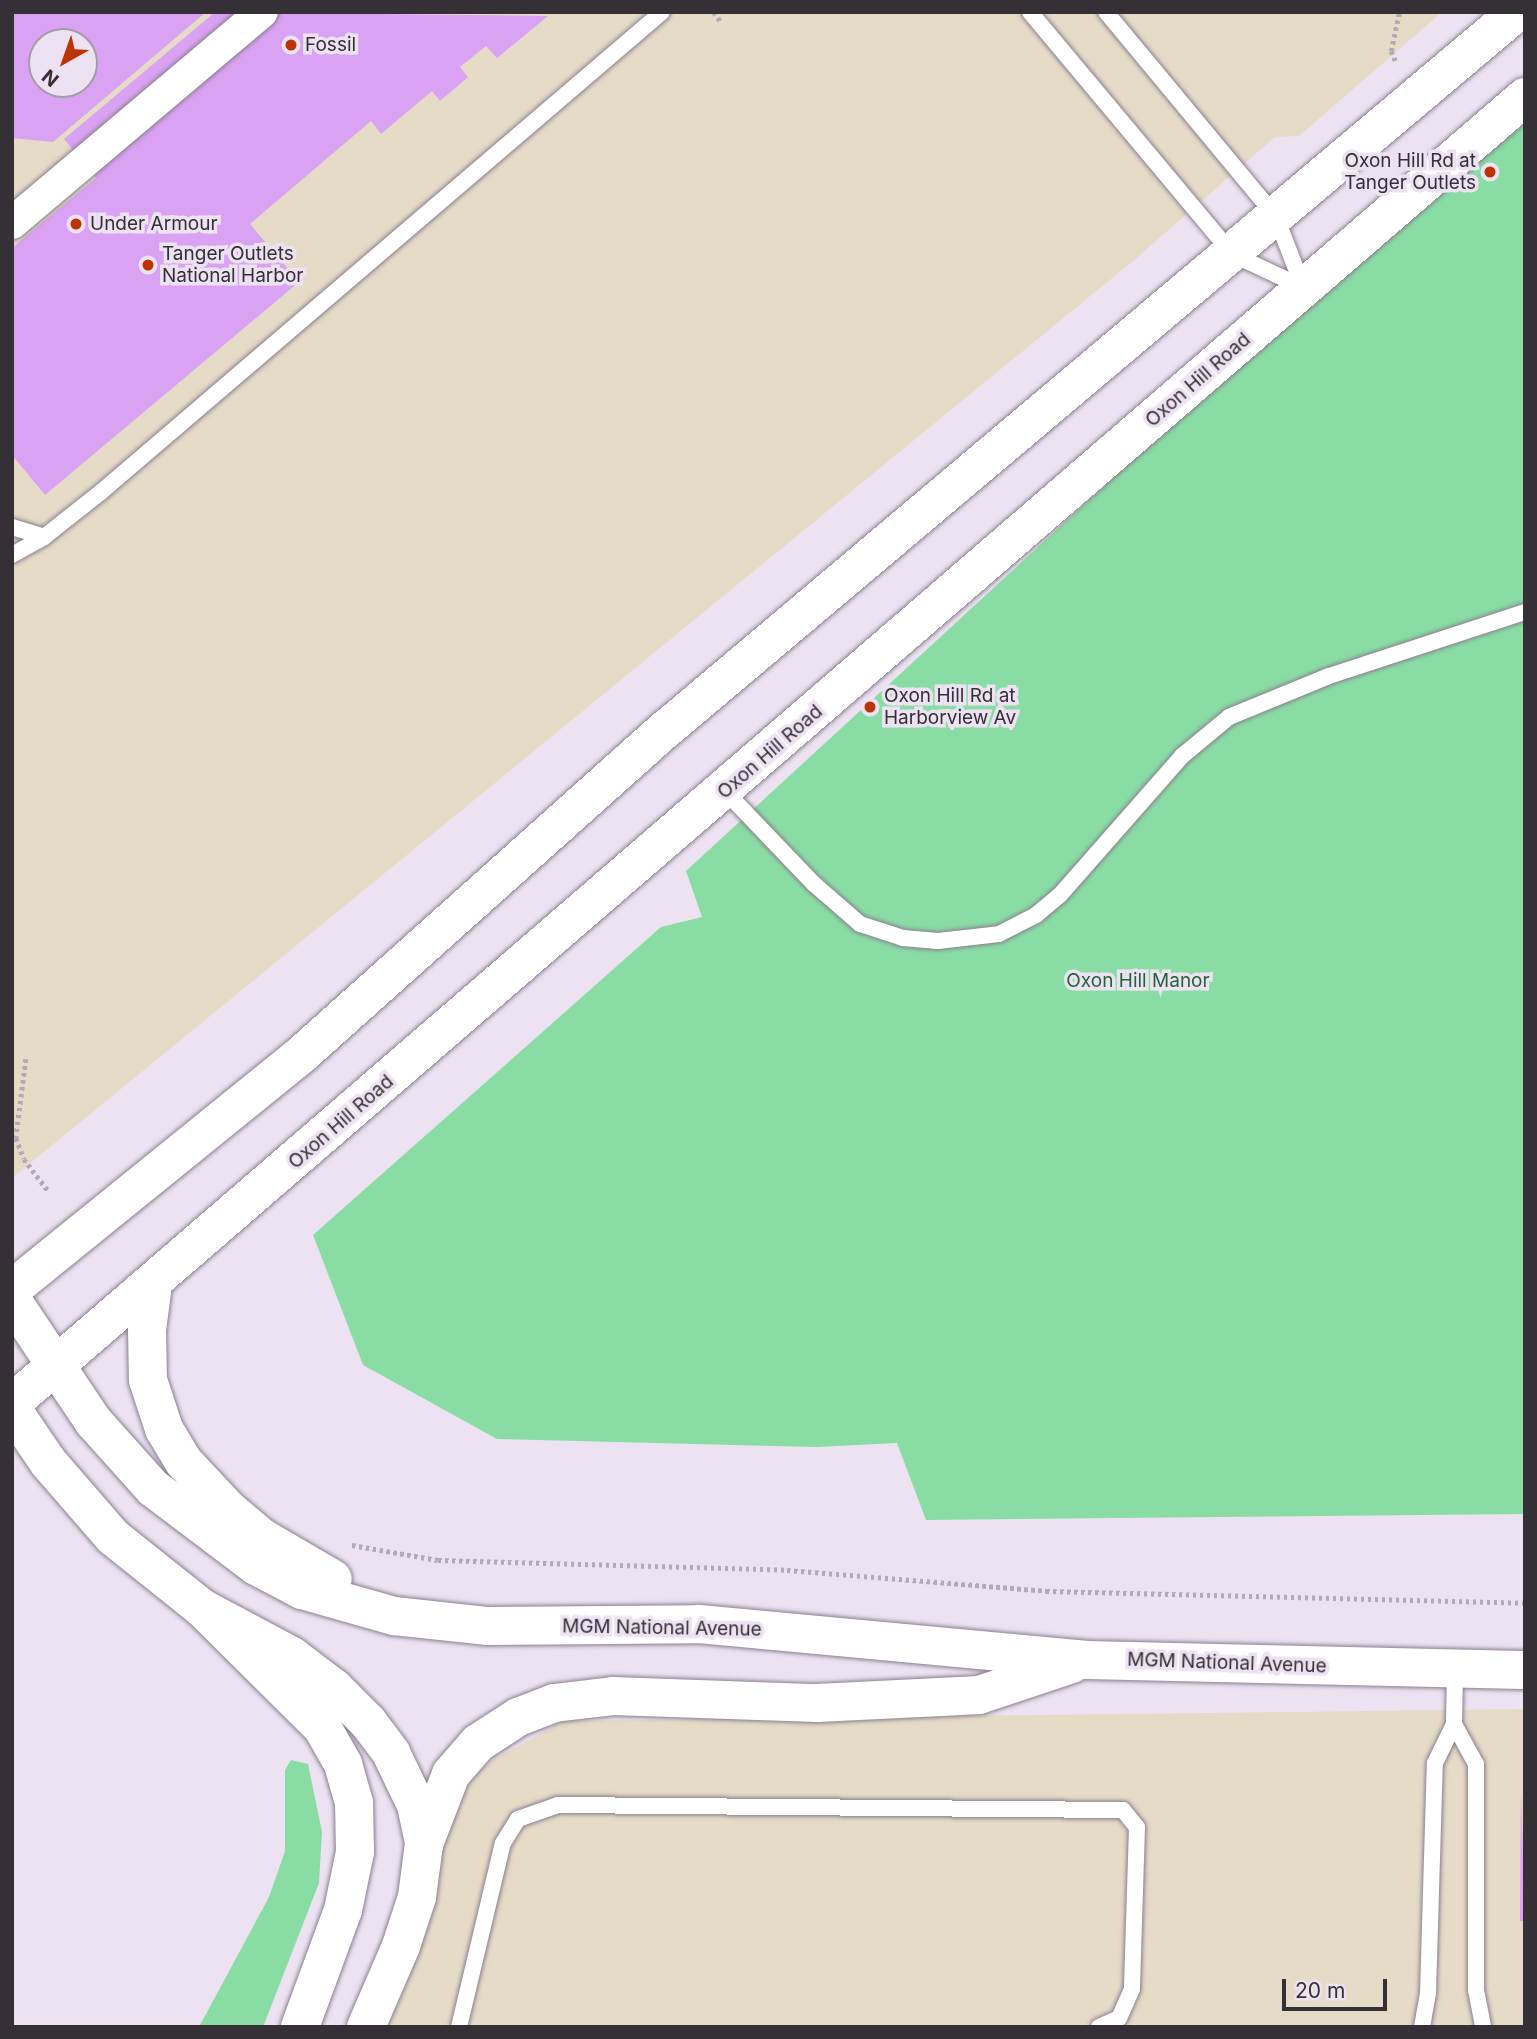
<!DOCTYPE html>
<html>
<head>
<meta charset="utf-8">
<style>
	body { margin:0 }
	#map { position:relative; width:1537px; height:2039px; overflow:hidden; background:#ede2f2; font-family:Inter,sans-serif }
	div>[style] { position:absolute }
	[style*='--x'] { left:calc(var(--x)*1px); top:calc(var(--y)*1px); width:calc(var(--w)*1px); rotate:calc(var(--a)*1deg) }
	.commercial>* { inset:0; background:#e6dbc7 }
	.green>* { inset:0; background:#89dda4 }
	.building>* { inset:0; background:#daa2f3 }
	.path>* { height:4.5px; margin-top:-2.25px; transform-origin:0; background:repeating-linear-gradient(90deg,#b3aab7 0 3.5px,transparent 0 7px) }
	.roads { filter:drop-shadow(0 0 2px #8a808f) drop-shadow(0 0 2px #8a808f) }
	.lane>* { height:16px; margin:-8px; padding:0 8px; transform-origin:8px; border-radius:8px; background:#fff }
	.street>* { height:32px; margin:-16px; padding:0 16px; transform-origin:16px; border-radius:16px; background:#fff }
	.secondary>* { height:38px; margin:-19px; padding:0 19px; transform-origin:19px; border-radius:19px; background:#fff }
	.highway>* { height:38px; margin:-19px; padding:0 19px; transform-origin:19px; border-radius:19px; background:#fff }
	.dots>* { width:19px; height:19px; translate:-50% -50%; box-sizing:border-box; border:4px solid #ede2f2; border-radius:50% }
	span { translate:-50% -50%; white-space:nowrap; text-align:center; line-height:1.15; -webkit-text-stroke:7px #ede2f2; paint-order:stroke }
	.poi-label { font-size:19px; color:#343036 }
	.left { translate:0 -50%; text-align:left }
	.right { translate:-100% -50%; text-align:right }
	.street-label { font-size:19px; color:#343036 }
	.park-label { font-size:19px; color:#22653d }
	.frame { position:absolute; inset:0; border:14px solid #343036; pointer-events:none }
	.north { position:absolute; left:28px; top:28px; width:70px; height:70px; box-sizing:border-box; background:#ede2f2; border:2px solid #a39ba7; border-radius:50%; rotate:220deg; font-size:19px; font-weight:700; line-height:28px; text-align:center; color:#343036 }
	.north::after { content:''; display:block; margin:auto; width:24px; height:32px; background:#bd3404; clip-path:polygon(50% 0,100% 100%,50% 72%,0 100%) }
	.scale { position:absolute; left:1282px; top:1979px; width:105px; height:32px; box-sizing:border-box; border:4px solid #343036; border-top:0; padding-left:9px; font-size:21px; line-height:24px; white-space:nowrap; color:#343036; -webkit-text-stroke:5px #ede2f2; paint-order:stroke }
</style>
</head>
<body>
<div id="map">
	<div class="commercial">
		<i style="clip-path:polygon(evenodd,12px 12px,1442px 12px,1299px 136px,1275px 137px,1133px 261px,12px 1178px,12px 12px,42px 42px,84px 42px,84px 84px,42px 84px,42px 42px)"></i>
		<i style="clip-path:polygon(1525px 1709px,1525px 2027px,362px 2027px,424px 1844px,483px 1766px,563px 1721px)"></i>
	</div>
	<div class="green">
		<i style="clip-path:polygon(1525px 99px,1525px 1514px,926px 1520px,897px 1443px,817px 1447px,497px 1439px,363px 1365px,313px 1235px,661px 927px,702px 917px,686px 871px)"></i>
		<i style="clip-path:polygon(291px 1760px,308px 1764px,322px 1832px,319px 1883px,263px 2027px,199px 2027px,269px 1897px,285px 1851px,285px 1770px)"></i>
	</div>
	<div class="building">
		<i style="clip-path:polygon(evenodd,12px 12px,206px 12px,53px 142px,12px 138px,12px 12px,42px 42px,84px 42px,84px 84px,42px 84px,42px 42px)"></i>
		<i style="clip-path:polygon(215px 12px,548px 16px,497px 58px,486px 46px,460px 67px,468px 77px,440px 101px,432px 91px,381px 134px,371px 121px,250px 224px,299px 282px,45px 495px,12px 455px,12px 248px,96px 178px,64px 139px)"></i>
		<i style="clip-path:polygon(1521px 1792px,1525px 1921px,1520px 1921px)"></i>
	</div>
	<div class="path">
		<i style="--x:714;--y:12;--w:12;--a:55"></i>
		<i style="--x:1395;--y:61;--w:11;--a:-112"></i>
		<i style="--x:1391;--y:51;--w:40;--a:-78"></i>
		<i style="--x:26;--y:1059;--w:80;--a:97.2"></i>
		<i style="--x:16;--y:1138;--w:22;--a:69"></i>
		<i style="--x:24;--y:1159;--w:41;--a:52.9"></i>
		<i style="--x:352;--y:1545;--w:87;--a:9.9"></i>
		<i style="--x:438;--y:1560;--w:349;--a:1.6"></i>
		<i style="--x:787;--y:1570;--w:260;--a:4.6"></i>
		<i style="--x:1046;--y:1591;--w:479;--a:1.4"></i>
	</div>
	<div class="roads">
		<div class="lane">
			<i style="--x:1030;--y:12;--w:315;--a:50.1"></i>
			<i style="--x:1232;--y:254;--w:77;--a:25.2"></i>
			<i style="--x:1106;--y:12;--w:266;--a:50.3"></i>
			<i style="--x:1276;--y:217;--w:75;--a:68.9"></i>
			<i style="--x:12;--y:527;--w:34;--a:17"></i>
			<i style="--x:12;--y:555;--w:37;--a:-29"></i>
			<i style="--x:44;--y:537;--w:73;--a:-38.3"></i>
			<i style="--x:101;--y:492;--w:738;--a:-40.55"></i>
			<i style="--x:725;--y:791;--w:129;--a:46.3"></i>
			<i style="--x:814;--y:884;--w:61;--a:41"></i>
			<i style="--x:860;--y:924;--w:45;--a:18"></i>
			<i style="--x:903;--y:938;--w:35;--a:5"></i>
			<i style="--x:938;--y:941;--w:61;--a:-6.5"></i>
			<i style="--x:999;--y:934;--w:42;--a:-27.2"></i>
			<i style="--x:1036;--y:915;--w:31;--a:-40"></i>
			<i style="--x:1060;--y:895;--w:185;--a:-48.7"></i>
			<i style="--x:1182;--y:756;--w:61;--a:-39.7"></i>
			<i style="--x:1229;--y:717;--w:108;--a:-22.3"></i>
			<i style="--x:1329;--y:676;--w:206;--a:-18.1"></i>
			<i style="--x:1454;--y:1724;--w:46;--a:61.2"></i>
			<i style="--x:1476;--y:1764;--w:226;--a:90"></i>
			<i style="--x:1476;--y:1990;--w:38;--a:79"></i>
			<i style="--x:459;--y:2027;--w:189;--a:-76.6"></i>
			<i style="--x:503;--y:1843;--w:28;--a:-58"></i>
			<i style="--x:518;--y:1819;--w:42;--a:-19.3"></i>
			<i style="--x:558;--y:1805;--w:565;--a:0.51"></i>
			<i style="--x:1123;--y:1810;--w:22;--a:51"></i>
			<i style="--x:1137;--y:1827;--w:162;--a:91.8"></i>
			<i style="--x:1132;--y:1989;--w:32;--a:114"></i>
			<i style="--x:1119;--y:2018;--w:22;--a:156"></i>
			<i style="--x:1422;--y:2027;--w:35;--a:-80"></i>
			<i style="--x:1428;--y:1993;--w:230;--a:-88.3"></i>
			<i style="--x:1435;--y:1763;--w:43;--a:-64"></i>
			<i style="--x:1454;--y:1724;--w:54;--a:-88.9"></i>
		</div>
		<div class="street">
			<i style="--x:12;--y:223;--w:327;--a:-40.2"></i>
		</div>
		<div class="secondary">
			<i style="--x:153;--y:1284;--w:46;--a:97.4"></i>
			<i style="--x:147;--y:1330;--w:50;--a:88.9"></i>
			<i style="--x:148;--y:1380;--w:52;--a:71.9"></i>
			<i style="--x:164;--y:1429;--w:39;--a:59"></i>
			<i style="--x:184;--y:1462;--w:64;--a:46.9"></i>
			<i style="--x:228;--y:1509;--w:43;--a:40.3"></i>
			<i style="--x:261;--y:1537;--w:83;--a:30.3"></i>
			<i style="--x:12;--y:1289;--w:372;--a:-39"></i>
			<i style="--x:301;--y:1055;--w:489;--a:-41.8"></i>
			<i style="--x:666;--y:729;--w:1113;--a:-40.12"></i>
			<i style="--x:12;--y:1300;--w:146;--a:56.2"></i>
			<i style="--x:93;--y:1421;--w:90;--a:48.2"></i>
			<i style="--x:153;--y:1488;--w:129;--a:37.1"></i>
			<i style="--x:256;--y:1566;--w:52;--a:27.6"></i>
			<i style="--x:302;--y:1590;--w:96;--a:15.8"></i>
			<i style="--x:394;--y:1616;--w:95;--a:6.1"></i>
			<i style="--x:488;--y:1626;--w:211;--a:-0.5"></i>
			<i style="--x:699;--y:1624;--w:387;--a:5.3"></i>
			<i style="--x:1084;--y:1660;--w:441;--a:1.3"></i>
			<i style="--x:12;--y:1403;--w:1999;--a:-40.8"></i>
			<i style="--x:12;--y:1409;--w:64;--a:55.8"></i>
			<i style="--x:48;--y:1462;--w:99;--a:49.1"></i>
			<i style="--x:113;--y:1537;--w:114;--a:38.6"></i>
			<i style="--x:202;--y:1608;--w:102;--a:28.1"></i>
			<i style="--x:292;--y:1656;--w:53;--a:37.3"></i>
			<i style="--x:334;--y:1688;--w:48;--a:45"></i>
			<i style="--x:368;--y:1722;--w:39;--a:53"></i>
			<i style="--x:391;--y:1753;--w:58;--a:64.3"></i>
			<i style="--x:416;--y:1805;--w:40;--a:78"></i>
			<i style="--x:366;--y:2027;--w:88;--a:-66.6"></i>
			<i style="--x:401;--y:1946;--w:52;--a:-71.9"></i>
			<i style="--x:417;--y:1897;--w:53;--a:-82.5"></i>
			<i style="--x:424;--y:1844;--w:75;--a:-68.9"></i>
			<i style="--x:451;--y:1774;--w:41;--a:-48.9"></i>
			<i style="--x:478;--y:1743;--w:48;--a:-33"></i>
			<i style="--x:518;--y:1717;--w:39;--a:-21"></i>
			<i style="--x:554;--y:1703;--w:59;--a:-6.8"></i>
			<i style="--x:613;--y:1696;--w:204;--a:2"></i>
			<i style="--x:817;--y:1703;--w:162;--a:-2.8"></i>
			<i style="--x:979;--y:1695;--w:98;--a:-18.4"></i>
		</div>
		<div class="highway">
			<i style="--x:202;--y:1608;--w:169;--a:44.8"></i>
			<i style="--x:322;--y:1727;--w:43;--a:60.4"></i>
			<i style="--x:343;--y:1764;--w:41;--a:74.2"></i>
			<i style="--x:354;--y:1803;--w:49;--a:88.8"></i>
			<i style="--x:355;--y:1852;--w:59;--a:101.7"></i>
			<i style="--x:343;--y:1910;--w:125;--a:110.2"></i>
		</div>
	</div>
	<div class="dots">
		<i style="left:291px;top:45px;background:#bd3404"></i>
		<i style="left:1490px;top:172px;background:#bd3404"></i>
		<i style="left:76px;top:224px;background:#bd3404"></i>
		<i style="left:148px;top:265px;background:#bd3404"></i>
		<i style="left:870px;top:707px;background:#bd3404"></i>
	</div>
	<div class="poi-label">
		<span class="left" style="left:305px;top:45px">Fossil</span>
		<span class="right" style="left:1476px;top:172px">Oxon Hill Rd at<br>Tanger Outlets</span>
		<span class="left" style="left:90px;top:224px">Under Armour</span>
		<span class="left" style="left:162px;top:265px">Tanger Outlets<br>National Harbor</span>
		<span class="left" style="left:884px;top:707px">Oxon Hill Rd at<br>Harborview Av</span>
	</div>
	<div class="street-label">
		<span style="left:1198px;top:380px;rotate:-41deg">Oxon Hill Road</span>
		<span style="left:770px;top:752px;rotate:-41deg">Oxon Hill Road</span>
		<span style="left:341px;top:1122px;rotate:-41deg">Oxon Hill Road</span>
		<span style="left:662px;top:1628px;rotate:1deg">MGM National Avenue</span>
		<span style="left:1227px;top:1663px;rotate:2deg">MGM National Avenue</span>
	</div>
	<div class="park-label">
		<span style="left:1138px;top:981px">Oxon Hill Manor</span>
	</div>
	<div class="frame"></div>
	<div class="north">N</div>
	<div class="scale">20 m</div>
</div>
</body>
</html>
